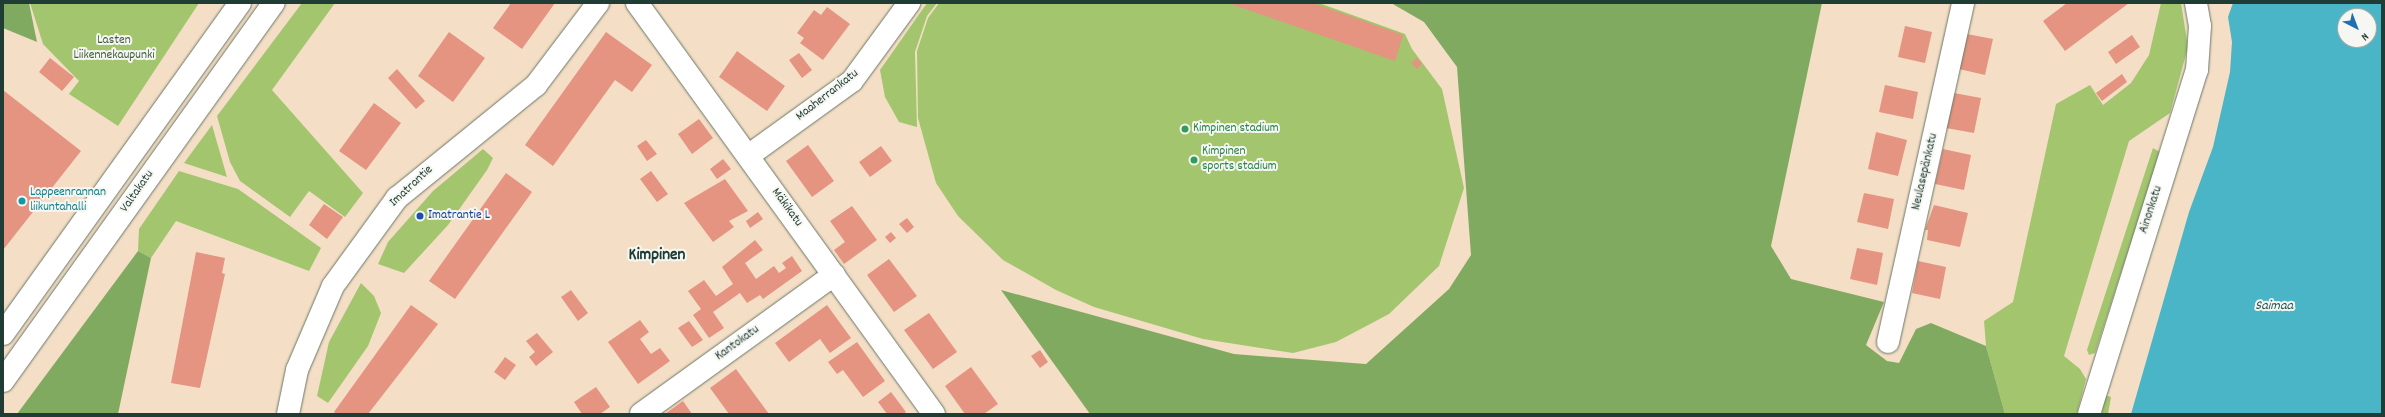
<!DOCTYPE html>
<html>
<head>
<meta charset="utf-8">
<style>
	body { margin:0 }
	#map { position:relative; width:2385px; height:417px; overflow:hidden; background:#f4dfc6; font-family:Dekko,sans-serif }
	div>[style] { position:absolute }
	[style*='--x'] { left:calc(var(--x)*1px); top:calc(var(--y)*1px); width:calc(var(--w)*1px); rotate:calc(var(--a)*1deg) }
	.green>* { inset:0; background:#a2c56e }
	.forest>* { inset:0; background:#81aa61 }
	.water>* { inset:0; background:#49b5c6 }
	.building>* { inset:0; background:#e49480 }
	.roads { filter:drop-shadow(0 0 1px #6a7667) drop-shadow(0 0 1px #6a7667) }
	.minor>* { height:22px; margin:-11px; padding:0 11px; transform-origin:11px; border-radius:11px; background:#fff }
	.major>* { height:22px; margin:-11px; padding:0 11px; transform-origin:11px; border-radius:11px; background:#fff }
	.dots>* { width:11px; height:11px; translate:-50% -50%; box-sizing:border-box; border:2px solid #f6f6f2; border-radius:50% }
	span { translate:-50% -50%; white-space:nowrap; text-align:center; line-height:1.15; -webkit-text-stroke:4px #f6f6f2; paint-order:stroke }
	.park-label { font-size:13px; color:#405f42 }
	.street-label { font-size:13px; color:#1f3d34 }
	.leisure-label { font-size:13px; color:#27864d }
	.left { translate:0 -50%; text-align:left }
	.culture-label { font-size:13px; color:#0d838f }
	.transit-label { font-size:13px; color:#164399 }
	.water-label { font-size:14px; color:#2a5b58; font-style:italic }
	.district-label { font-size:17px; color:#1f3d34; font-weight:700 }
	.frame { position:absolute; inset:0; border:4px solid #1f3d34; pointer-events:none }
	.north { position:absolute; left:2337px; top:8px; width:40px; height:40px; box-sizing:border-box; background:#f6f6f2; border:1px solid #a0aca6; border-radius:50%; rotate:138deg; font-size:11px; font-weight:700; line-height:16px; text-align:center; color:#1f3d34 }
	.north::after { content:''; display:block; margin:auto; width:14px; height:18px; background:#1f6fb2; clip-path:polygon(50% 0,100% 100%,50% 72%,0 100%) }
</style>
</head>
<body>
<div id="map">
	<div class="green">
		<i style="clip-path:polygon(30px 3px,199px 3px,118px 126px,69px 94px,79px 81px,43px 44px)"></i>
		<i style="clip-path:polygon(302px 3px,335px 3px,272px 90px,363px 193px,345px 217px,309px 191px,290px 217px,240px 181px,230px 162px,217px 116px)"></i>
		<i style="clip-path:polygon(927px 3px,937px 3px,927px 16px,915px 52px,917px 127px,899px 122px,885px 97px,880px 70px)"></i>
		<i style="clip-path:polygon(939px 3px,1319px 3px,1405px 34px,1412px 49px,1442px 89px,1464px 188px,1439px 266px,1389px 314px,1336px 342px,1293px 353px,1203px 339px,1094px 307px,1056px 290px,1003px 260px,958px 216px,936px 183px,918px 118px,917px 51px,928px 18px)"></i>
		<i style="clip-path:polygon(2161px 3px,2181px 3px,2188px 47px,2170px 113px,2129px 141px,2064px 356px,2080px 369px,2086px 379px,2077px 413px,2005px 414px,1986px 346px,1984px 321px,2013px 302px,2056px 104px,2090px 85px,2103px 105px,2131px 83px,2149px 55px)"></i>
		<i style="clip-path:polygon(212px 125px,227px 177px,184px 163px)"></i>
		<i style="clip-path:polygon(2153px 148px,2160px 152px,2095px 353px,2089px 355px,2087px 350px)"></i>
		<i style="clip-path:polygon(483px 149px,493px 158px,487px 170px,448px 225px,404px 273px,378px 264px,388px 242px,433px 191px)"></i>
		<i style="clip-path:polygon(179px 171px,238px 189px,321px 248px,309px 271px,176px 221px,151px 258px,138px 251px,139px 229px)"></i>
		<i style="clip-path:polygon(361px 283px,374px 296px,381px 313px,368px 346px,328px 403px,317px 396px,329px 342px)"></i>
		<i style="clip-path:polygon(2104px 395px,2111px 397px,2108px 414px,2102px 414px)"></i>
	</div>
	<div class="forest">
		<i style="clip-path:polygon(3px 3px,29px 3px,37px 42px,3px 28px)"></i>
		<i style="clip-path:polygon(1391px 3px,1822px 3px,1771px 246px,1791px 279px,1884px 302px,1866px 345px,1887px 361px,1899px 363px,1916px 329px,1931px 323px,1986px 346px,2005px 414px,1090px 414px,1001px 290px,1234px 354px,1366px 364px,1449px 289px,1471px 255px,1457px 67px,1424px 22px)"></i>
		<i style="clip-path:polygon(138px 251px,151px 258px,118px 414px,17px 414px)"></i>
	</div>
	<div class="water">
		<i style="clip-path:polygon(evenodd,2233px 3px,2382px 3px,2382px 414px,2131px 414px,2189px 212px,2213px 147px,2230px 72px,2232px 42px,2228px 17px,2233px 3px,2345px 16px,2369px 16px,2369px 40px,2345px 40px,2345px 16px)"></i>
	</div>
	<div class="building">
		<i style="clip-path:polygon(511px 3px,555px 3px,522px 49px,493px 28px)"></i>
		<i style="clip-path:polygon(1228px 3px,1313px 3px,1403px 35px,1395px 61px)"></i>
		<i style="clip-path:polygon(2067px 3px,2129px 3px,2065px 51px,2043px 21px)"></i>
		<i style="clip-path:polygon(827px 7px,850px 24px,823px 60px,800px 43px,804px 38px,797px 33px,814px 10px,821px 15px)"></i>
		<i style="clip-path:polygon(1905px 26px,1932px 32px,1925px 63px,1898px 57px)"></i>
		<i style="clip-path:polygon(449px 32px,485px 58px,453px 102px,418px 76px)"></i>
		<i style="clip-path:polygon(606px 32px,652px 65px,632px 92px,615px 80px,553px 166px,525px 145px)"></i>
		<i style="clip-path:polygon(1967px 34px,1993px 39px,1985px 75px,1959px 69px)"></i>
		<i style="clip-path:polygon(2132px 35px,2140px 47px,2116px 64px,2108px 52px)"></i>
		<i style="clip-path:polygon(737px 51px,785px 86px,767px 111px,719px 77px)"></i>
		<i style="clip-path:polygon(799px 53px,812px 70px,802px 78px,789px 60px)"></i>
		<i style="clip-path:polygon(50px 58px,74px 77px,62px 91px,39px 72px)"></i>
		<i style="clip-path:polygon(1417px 58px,1422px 64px,1417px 69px,1411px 63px)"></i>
		<i style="clip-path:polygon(397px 69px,425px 101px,416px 109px,388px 78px)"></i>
		<i style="clip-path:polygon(2122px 74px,2127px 82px,2102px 101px,2096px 93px)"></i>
		<i style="clip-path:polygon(1885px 85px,1918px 92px,1913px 119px,1879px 112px)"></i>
		<i style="clip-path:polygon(3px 90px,81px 151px,3px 250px)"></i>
		<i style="clip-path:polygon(1954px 93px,1981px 98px,1974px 133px,1946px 128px)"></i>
		<i style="clip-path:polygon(374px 103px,401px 123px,366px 170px,339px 151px)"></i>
		<i style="clip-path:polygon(699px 119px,713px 138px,692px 154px,678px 134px)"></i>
		<i style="clip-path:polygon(1876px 132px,1907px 140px,1898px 176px,1868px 169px)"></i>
		<i style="clip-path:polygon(646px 140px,657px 154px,647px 161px,637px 146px)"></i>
		<i style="clip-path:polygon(808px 145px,834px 181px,812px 197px,786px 161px)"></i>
		<i style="clip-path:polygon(881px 146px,892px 161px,870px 177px,859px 162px)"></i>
		<i style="clip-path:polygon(1943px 149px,1971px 155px,1964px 190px,1935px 184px)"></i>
		<i style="clip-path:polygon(723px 159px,731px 169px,717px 179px,710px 169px)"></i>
		<i style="clip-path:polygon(651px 171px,668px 194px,657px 202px,640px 179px)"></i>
		<i style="clip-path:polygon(506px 173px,532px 192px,455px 299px,429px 281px)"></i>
		<i style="clip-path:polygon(725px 179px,748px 211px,729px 221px,734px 227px,713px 242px,684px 203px)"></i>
		<i style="clip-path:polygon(1864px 193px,1894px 199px,1888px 229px,1857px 222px)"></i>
		<i style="clip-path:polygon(324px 204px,343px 217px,327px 239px,309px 225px)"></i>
		<i style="clip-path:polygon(1934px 205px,1968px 213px,1960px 247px,1927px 240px,1928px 230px,1925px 230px)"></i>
		<i style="clip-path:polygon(852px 206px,877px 240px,844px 264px,834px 250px,845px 242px,830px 221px)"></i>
		<i style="clip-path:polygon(758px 212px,763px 219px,750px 228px,746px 221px)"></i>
		<i style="clip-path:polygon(907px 218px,914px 227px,907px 233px,899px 224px)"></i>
		<i style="clip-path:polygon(891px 232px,896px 238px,890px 243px,885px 237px)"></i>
		<i style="clip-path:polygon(755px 240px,763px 250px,745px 263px,756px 279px,774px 266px,779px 273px,786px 268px,782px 263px,792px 256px,802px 271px,763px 299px,760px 295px,747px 303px,740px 293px,713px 312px,724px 328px,709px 338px,693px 315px,701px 309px,688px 291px,704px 280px,716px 296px,733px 284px,722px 267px)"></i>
		<i style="clip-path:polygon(1857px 248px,1883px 253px,1877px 285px,1850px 279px)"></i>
		<i style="clip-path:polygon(196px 252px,225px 258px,222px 273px,225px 274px,200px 388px,171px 383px)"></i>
		<i style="clip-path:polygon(889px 259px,917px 296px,894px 312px,867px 275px)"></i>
		<i style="clip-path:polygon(1918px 261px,1946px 267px,1940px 299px,1912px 293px)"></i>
		<i style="clip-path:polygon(571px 290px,588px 313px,578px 321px,561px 297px)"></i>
		<i style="clip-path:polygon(411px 305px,438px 324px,368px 414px,336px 414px,334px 412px)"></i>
		<i style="clip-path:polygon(827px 305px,851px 338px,830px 353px,820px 339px,789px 362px,775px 343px)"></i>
		<i style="clip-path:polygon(929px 313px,957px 352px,933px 369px,904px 330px)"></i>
		<i style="clip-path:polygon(640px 320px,649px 332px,640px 339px,651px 354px,660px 348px,670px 361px,638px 384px,608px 342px)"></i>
		<i style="clip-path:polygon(689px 321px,703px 340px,692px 347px,678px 328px)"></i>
		<i style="clip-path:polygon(537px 333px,553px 352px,536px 366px,529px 357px,535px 352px,526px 341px)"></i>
		<i style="clip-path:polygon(857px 342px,885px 381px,863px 397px,843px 370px,837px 374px,828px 362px)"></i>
		<i style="clip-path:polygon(1040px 350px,1048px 362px,1040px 368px,1031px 356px)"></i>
		<i style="clip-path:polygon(505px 357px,516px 365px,505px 380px,494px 372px)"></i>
		<i style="clip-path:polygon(971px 367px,998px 404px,984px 414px,965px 414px,945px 386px)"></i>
		<i style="clip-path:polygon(736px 369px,769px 414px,729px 414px,710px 388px)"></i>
		<i style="clip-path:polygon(596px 387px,610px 407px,600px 414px,582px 414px,574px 402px)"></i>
		<i style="clip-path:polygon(891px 392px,906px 412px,903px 414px,887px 414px,878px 402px)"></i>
		<i style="clip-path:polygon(683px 401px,692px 414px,665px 414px)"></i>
	</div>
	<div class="roads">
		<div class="minor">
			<i style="--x:637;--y:3;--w:507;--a:54.15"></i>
			<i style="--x:748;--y:156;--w:128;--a:-35.8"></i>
			<i style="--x:852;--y:81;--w:97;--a:-53.8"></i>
			<i style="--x:1888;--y:342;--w:347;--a:-77.5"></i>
			<i style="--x:288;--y:414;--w:45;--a:-78.4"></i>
			<i style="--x:297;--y:370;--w:91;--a:-66.8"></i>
			<i style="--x:333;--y:286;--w:109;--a:-54"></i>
			<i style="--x:397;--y:198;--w:179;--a:-39.1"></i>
			<i style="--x:536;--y:85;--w:103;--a:-52.9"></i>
			<i style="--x:641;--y:414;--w:238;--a:-35.8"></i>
			<i style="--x:2089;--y:414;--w:361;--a:-72.6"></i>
			<i style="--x:2197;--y:70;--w:44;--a:-86.1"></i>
			<i style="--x:2200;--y:26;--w:23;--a:-100"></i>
		</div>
		<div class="major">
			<i style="--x:3;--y:334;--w:407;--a:-54.4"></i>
			<i style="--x:3;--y:381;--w:465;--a:-54.4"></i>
		</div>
	</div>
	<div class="dots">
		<i style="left:1185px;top:129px;background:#2e9e5b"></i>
		<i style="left:1194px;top:160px;background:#2e9e5b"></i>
		<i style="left:22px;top:201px;background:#0f9aa8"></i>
		<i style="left:420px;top:216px;background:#1a4fb4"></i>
	</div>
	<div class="park-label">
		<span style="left:114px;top:49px">Lasten<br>Liikennekaupunki</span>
	</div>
	<div class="street-label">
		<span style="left:828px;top:96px;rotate:-38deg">Maaherrankatu</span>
		<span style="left:1926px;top:172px;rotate:-77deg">Neulasepänkatu</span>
		<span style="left:412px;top:187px;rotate:-43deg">Imatrantie</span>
		<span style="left:138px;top:192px;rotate:-55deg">Valtakatu</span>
		<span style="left:786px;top:208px;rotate:54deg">Mäkikatu</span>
		<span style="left:2152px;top:210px;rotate:-72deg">Ainonkatu</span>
		<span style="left:738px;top:344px;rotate:-36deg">Kantokatu</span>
	</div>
	<div class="leisure-label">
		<span class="left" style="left:1193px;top:129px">Kimpinen stadium</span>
		<span class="left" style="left:1202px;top:160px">Kimpinen<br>sports stadium</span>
	</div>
	<div class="culture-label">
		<span class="left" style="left:30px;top:201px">Lappeenrannan<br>liikuntahalli</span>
	</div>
	<div class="transit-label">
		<span class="left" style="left:428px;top:216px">Imatrantie L</span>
	</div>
	<div class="water-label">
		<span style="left:2274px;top:306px">Saimaa</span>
	</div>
	<div class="district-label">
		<span style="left:657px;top:257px">Kimpinen</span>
	</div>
	<div class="frame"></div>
	<div class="north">N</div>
</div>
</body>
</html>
